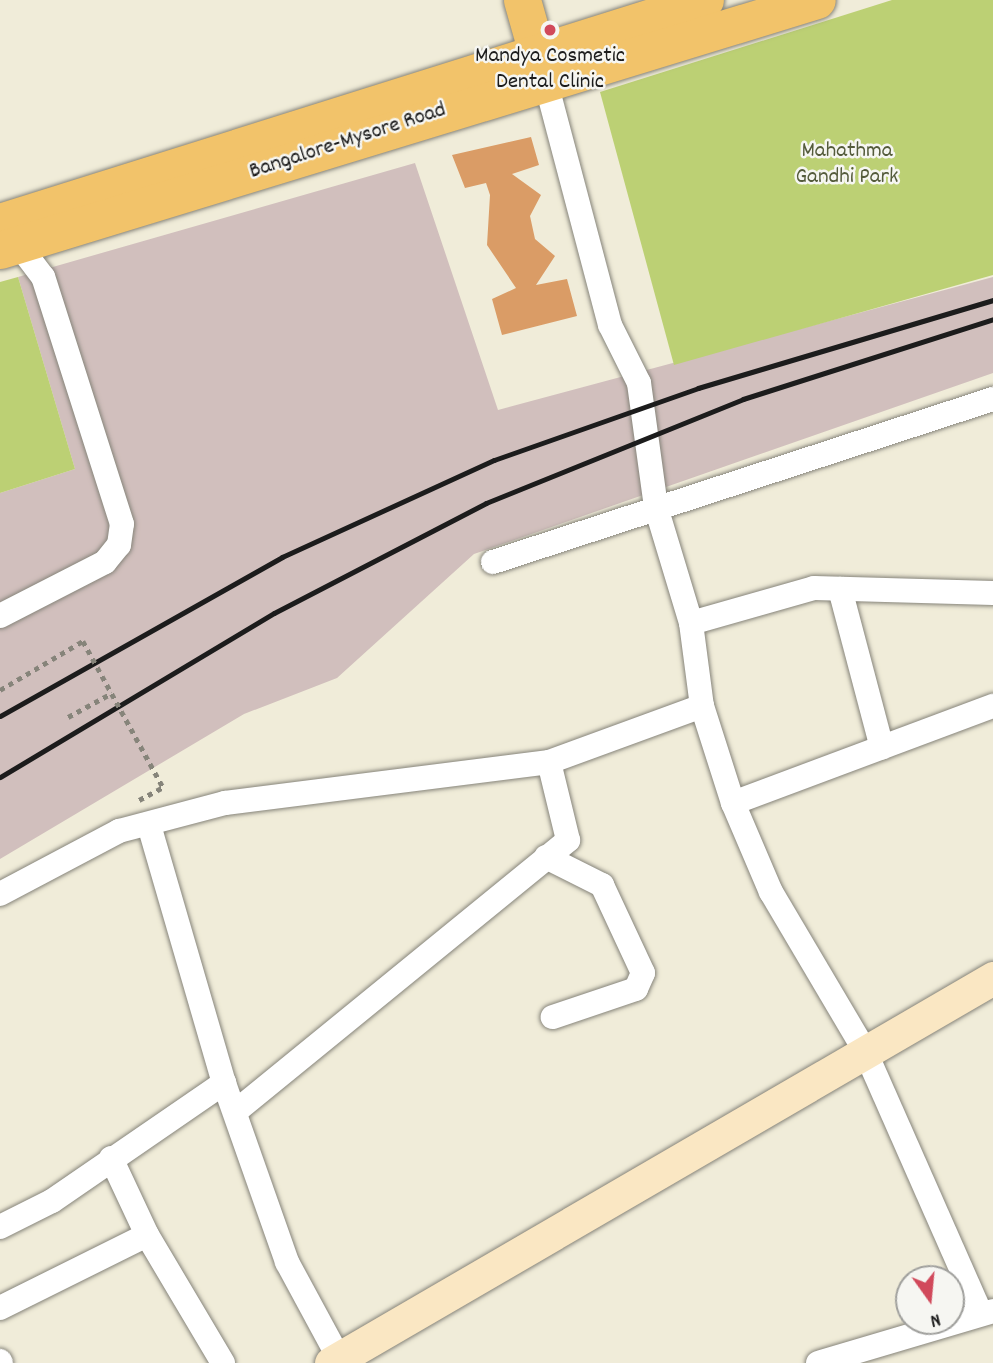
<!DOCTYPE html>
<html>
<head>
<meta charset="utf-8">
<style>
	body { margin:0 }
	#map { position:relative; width:993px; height:1363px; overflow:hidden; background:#f0ecd9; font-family:Dekko,sans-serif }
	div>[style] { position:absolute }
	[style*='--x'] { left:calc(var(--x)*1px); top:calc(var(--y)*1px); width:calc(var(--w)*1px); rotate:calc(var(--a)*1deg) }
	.industrial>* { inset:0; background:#d1bfbd }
	.green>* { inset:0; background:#bcd074 }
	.building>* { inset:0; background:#da9c66 }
	.path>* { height:4.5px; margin-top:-2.25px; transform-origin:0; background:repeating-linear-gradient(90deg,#86847a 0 5px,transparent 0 10px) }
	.roads { filter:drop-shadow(0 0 2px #86847a) drop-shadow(0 0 2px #86847a) }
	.street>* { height:24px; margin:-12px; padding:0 12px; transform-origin:12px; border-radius:12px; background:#fff }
	.secondary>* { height:33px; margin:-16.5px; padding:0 16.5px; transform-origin:16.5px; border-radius:16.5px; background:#fae7c3 }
	.primary>* { height:37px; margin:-18.5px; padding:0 18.5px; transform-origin:18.5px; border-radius:18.5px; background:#f2c36a }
	.rail>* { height:5px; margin:-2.5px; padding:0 2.5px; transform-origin:2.5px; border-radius:2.5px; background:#1c1c1c }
	.path-bridge>* { height:4.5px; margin-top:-2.25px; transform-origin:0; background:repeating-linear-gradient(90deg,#86847a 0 5px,transparent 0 10px) }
	.dots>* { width:19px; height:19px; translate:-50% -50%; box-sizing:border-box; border:4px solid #f6f6f2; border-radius:50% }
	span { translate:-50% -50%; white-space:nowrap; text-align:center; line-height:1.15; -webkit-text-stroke:5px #f6f6f2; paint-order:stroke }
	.poi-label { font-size:23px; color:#1c1c1c }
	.street-label { font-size:23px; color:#1c1c1c }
	.park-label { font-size:23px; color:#545b3b }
	.north { position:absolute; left:895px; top:1265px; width:70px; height:70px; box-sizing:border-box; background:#f6f6f2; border:2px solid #9f9f9c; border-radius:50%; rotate:165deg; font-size:19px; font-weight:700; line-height:28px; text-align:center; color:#1c1c1c }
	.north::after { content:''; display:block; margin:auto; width:24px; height:32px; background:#d1495b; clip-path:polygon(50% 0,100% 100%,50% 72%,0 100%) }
</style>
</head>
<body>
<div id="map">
	<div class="industrial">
		<i style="clip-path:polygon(415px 163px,498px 410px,993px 277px,993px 373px,474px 554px,337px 678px,244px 714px,0 859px,0 493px,75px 469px,18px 277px)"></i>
	</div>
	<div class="green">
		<i style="clip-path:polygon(892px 0,993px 0,993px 275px,674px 365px,600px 92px)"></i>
		<i style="clip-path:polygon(18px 277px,75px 469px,0 493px,0 282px)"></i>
	</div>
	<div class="building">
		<i style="clip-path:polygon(531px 137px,539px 165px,512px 174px,541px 195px,530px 216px,535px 239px,555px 256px,536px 285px,567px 279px,577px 316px,502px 335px,492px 299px,516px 288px,487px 245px,490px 195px,486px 183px,465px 188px,452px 155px)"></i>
	</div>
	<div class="path">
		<i style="--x:0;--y:690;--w:96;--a:-30.6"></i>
		<i style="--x:68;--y:717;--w:50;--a:-28.6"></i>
		<i style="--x:139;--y:800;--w:27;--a:-28"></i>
	</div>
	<div class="roads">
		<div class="street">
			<i style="--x:545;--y:79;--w:254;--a:75.2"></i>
			<i style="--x:610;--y:325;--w:65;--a:63.4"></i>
			<i style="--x:639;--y:383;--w:125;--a:82.2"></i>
			<i style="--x:656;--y:507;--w:121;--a:73.2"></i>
			<i style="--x:691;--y:623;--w:84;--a:82.5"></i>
			<i style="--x:702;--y:706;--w:102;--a:72.3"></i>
			<i style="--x:733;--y:803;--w:97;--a:66.9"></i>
			<i style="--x:771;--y:892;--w:185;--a:59.4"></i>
			<i style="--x:865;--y:1051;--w:287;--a:66.2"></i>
			<i style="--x:493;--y:562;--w:526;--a:-18.06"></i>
			<i style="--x:840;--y:589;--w:164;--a:75.2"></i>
			<i style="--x:0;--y:616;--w:118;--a:-27.2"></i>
			<i style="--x:105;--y:562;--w:22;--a:-51"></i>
			<i style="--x:119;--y:545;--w:21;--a:-82"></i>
			<i style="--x:122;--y:524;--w:259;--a:-107.7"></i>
			<i style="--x:43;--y:277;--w:53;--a:-127.3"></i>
			<i style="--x:691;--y:623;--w:128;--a:-15.9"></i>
			<i style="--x:814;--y:588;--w:179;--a:1.6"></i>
			<i style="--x:733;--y:803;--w:278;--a:-20.5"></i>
			<i style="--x:149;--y:825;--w:269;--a:73.8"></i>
			<i style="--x:224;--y:1083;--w:190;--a:70.6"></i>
			<i style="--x:287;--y:1262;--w:109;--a:61.6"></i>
			<i style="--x:546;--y:857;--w:63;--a:26.6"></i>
			<i style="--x:602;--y:885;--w:97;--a:65"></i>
			<i style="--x:643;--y:973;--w:17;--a:114"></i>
			<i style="--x:636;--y:989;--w:88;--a:161.4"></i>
			<i style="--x:0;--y:894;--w:135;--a:-27.9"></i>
			<i style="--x:119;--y:831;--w:110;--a:-14.8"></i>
			<i style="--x:225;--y:803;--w:327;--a:-7.2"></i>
			<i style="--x:549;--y:762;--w:163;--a:-20.1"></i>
			<i style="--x:235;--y:1112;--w:430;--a:-39.2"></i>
			<i style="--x:568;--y:840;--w:80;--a:-103.7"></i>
			<i style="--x:111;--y:1158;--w:85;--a:64.9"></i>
			<i style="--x:147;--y:1235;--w:149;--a:59.3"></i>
			<i style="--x:0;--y:1227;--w:58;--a:-26.6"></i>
			<i style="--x:52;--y:1201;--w:209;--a:-34.5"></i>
			<i style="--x:0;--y:1308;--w:164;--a:-26.4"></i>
			<i style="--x:0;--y:1361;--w:2;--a:63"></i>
			<i style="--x:818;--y:1363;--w:183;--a:-16.5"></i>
		</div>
		<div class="secondary">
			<i style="--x:331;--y:1363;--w:766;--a:-30.18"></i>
		</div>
		<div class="primary">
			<i style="--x:522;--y:0;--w:81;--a:74.2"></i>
			<i style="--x:0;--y:222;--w:739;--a:-17.48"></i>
			<i style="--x:0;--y:250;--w:854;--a:-17.01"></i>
		</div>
	</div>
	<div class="rail">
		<i style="--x:0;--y:716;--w:324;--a:-29.4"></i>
		<i style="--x:282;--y:557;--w:233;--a:-24.6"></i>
		<i style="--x:494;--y:460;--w:216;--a:-19.4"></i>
		<i style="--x:698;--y:388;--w:308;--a:-16.6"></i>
		<i style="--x:0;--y:777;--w:319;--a:-30.9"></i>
		<i style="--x:274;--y:613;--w:239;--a:-27.4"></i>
		<i style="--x:486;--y:503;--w:277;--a:-22"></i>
		<i style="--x:743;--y:399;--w:262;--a:-17.7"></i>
	</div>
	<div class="path-bridge">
		<i style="--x:83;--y:641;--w:166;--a:61.3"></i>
	</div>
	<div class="dots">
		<i style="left:550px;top:30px;background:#d1495b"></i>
	</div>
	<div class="poi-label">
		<span style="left:550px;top:70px">Mandya Cosmetic<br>Dental Clinic</span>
	</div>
	<div class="street-label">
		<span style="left:348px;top:142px;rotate:-18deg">Bangalore-Mysore Road</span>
	</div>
	<div class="park-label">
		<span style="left:847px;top:165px">Mahathma<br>Gandhi Park</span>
	</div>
	<div class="north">N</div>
</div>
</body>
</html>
